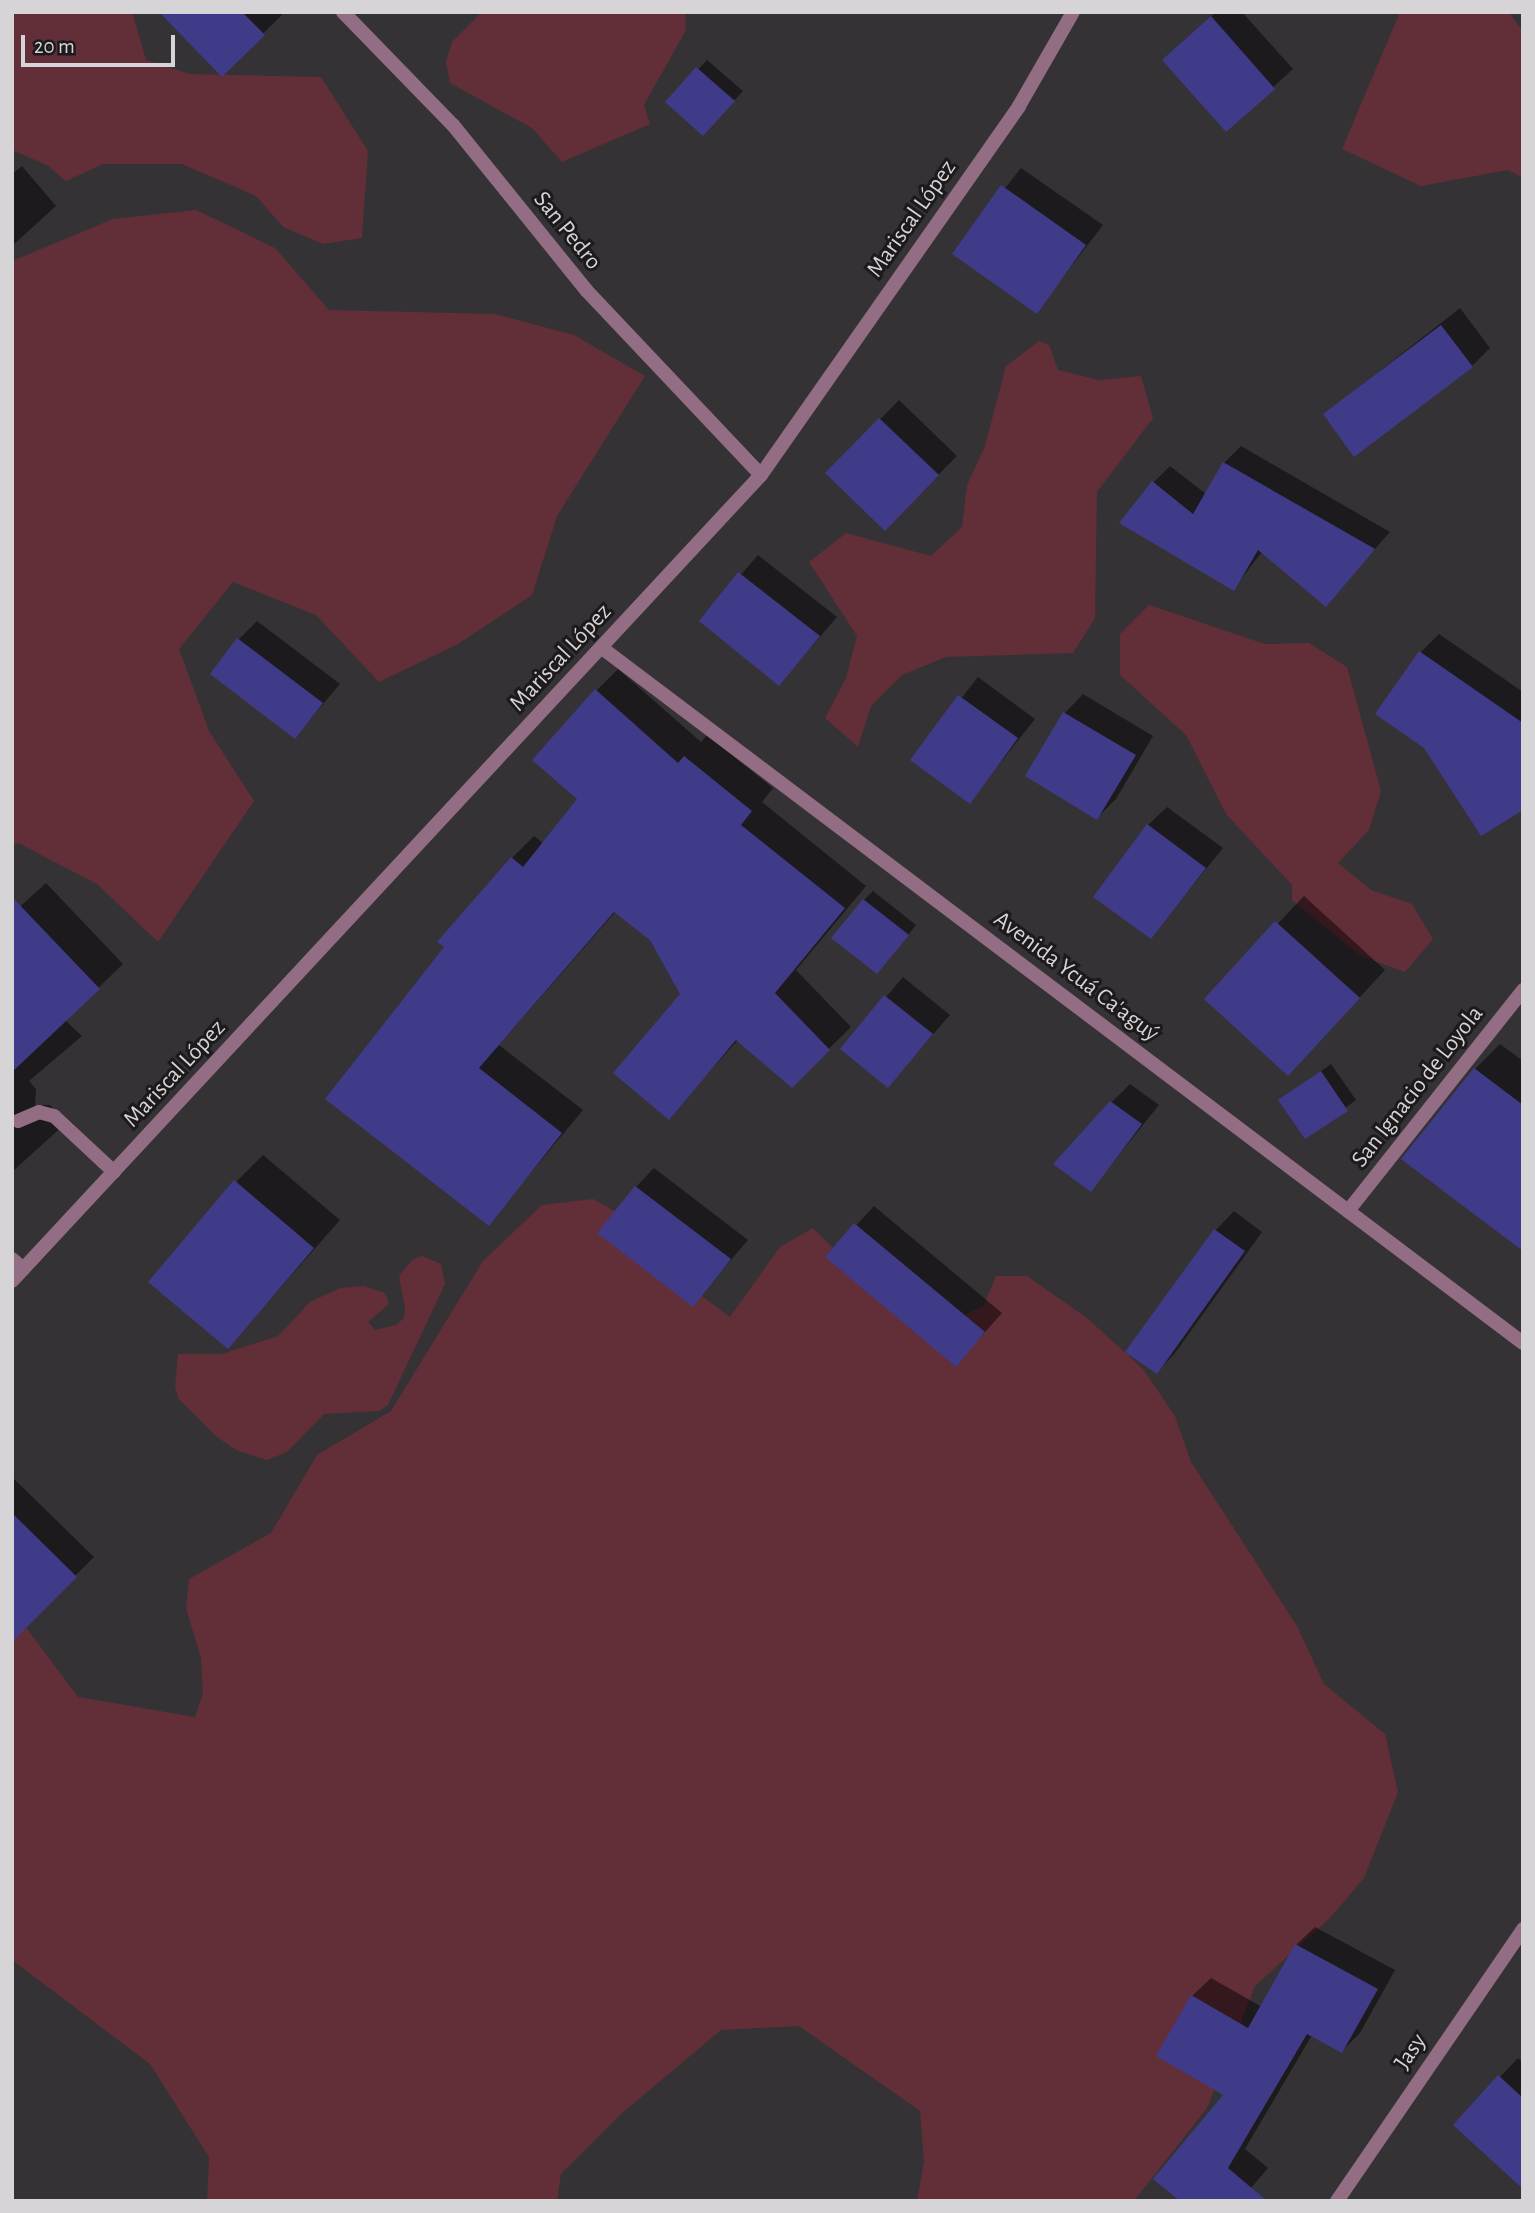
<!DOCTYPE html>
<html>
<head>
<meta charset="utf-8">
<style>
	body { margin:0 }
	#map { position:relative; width:1535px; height:2213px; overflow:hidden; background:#353236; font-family:"Alegreya Sans",sans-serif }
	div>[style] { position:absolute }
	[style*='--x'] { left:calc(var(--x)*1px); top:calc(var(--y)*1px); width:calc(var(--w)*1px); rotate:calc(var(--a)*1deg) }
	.green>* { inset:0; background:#622e38 }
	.shadow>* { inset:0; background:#0007 }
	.building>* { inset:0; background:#403b88 }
	.service>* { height:14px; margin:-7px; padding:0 7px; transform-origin:7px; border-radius:7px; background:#926d84 }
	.minor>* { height:14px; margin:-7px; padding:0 7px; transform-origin:7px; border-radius:7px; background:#926d84 }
	.tertiary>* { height:14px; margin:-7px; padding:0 7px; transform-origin:7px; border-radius:7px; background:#926d84 }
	span { translate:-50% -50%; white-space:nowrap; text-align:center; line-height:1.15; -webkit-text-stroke:6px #1c1a1c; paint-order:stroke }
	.street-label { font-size:24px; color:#d6d4d7 }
	.frame { position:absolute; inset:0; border:14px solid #d6d4d7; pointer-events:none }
	.scale { position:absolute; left:21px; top:35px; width:154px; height:32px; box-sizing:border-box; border:4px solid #d6d4d7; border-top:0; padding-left:9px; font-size:21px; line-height:24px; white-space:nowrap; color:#d6d4d7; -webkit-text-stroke:5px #1c1a1c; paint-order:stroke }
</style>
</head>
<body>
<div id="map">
	<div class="green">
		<i style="clip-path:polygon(12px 12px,132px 12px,146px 60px,190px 74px,321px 77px,368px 151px,362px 238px,323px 244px,283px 227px,256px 196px,182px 164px,103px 164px,66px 181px,47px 165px,12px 150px)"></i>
		<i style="clip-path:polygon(482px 12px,685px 12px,686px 30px,644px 105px,650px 124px,562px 162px,532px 128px,450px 83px,446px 62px,452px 42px)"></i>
		<i style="clip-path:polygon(1400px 12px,1509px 12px,1523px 32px,1523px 178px,1508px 170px,1421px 186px,1342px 149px)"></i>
		<i style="clip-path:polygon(196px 210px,275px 248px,329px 310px,495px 314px,574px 335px,645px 376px,557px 516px,532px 595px,458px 644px,379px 682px,316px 615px,233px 582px,179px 649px,209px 731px,254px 801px,158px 942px,97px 884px,18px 843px,12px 846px,12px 261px,113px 219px)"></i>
		<i style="clip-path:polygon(1039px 341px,1049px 345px,1058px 370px,1099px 380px,1141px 376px,1153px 418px,1097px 492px,1095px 618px,1073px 653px,946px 657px,902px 675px,871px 706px,858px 747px,825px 718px,846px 678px,857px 636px,809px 562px,846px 533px,931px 556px,962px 527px,967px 485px,985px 446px,1006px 366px)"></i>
		<i style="clip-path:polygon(1149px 605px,1265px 644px,1309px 643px,1347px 667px,1381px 791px,1369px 830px,1338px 863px,1371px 890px,1412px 904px,1433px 939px,1405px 972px,1361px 956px,1292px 900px,1292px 885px,1226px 814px,1186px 735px,1120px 675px,1120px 634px)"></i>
		<i style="clip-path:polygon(593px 1199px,665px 1240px,699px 1294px,730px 1317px,780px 1247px,813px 1228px,886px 1302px,942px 1327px,984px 1305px,996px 1276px,1027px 1276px,1087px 1318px,1143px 1369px,1175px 1416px,1191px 1462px,1297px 1626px,1324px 1684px,1385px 1734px,1398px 1792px,1364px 1878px,1329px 1919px,1255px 1986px,1207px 2108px,1134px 2201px,917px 2201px,924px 2162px,920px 2111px,799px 2026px,721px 2030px,621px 2114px,561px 2174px,557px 2201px,207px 2201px,209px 2157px,150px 2064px,12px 1960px,12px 1629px,25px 1626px,78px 1697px,195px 1717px,203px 1693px,201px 1658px,186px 1608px,189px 1579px,271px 1533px,317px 1455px,391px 1411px,483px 1261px,542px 1205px)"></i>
		<i style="clip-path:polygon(422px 1256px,441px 1264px,445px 1284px,388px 1405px,379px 1411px,324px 1414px,287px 1452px,267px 1460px,236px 1450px,217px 1437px,179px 1399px,175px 1388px,178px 1354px,222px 1354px,278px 1336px,310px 1302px,340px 1288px,364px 1286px,385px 1293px,389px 1304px,368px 1322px,375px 1330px,396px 1325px,404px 1318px,405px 1308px,399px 1276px,412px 1260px)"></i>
	</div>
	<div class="shadow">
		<i style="clip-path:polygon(189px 12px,279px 12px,282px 15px,222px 74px)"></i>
		<i style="clip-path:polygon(1216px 12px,1242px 12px,1293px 69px,1226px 130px,1182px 42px)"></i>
		<i style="clip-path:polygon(707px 60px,743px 91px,712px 125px,668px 102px)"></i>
		<i style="clip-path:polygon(22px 166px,56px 206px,12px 246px,12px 174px)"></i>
		<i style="clip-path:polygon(1021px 168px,1103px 225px,1037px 311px,954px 253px)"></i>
		<i style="clip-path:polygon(1460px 308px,1490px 348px,1472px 366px,1325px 414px)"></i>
		<i style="clip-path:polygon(899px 400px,957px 456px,885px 528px,827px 473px)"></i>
		<i style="clip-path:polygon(1241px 446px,1390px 532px,1326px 604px,1262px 552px,1234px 588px,1153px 483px,1170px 466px,1206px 494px,1224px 463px)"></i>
		<i style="clip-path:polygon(758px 555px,837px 617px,779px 684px,701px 621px)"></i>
		<i style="clip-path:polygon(257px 621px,340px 684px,295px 737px,239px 639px)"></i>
		<i style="clip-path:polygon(1439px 634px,1523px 692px,1523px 807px,1421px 652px)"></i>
		<i style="clip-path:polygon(618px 669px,701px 742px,707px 735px,773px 788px,762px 802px,866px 886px,796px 970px,851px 1027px,792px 1085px,738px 1040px,668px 1118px,682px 995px,652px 939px,616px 911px,499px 1045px,583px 1110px,489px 1223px,446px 947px,440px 942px,512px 858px,534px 836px,544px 844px,579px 799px,596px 691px)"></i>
		<i style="clip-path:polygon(978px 677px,1035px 719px,970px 801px,913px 760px)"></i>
		<i style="clip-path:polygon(1083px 694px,1153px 736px,1116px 799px,1097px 818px,1027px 776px,1065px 713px)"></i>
		<i style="clip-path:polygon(1167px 807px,1223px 848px,1151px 937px,1148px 825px)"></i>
		<i style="clip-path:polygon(46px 883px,123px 964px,65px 1020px,82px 1036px,29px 1081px,36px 1089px,35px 1105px,50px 1105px,66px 1123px,12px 1172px,12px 914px)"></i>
		<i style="clip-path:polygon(873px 891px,916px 925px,886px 963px,864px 900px)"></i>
		<i style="clip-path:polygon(1304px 896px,1385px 970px,1315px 1046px,1207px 999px)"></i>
		<i style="clip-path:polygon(903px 977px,950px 1015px,888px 1086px,842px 1049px)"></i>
		<i style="clip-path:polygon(1500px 1044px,1523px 1061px,1523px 1249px,1475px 1069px)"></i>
		<i style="clip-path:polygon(1331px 1064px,1356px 1100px,1305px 1137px,1280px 1100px)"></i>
		<i style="clip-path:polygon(1130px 1084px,1159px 1105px,1091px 1190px,1112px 1102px)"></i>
		<i style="clip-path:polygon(263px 1155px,340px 1220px,228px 1347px,236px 1182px)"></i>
		<i style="clip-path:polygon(654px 1168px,748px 1240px,693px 1304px,636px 1187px)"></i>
		<i style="clip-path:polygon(874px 1206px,1002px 1313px,956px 1365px,827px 1257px)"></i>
		<i style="clip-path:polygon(1234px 1211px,1262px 1232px,1175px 1353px,1157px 1372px,1128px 1351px,1216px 1230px)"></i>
		<i style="clip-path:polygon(12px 1477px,94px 1557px,12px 1639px)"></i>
		<i style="clip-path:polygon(1315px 1927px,1395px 1970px,1360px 2033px,1342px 2051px,1312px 2035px,1245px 2149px,1268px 2168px,1240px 2201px,1183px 2201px,1226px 2094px,1192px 1996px,1211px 1978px,1262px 2007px,1296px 1945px)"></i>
		<i style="clip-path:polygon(1518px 2058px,1523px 2063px,1523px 2183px,1500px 2077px)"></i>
	</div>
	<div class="building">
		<i style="clip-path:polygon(159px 12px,242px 12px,265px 35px,222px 77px)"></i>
		<i style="clip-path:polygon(1211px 16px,1275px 89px,1226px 132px,1162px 60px)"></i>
		<i style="clip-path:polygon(696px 67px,735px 101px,703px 136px,665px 102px)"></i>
		<i style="clip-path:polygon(1001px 185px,1086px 245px,1037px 314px,952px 254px)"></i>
		<i style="clip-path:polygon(1441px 325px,1473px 367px,1354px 457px,1323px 414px)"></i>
		<i style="clip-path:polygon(879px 418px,939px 475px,885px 531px,825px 473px)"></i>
		<i style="clip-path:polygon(1223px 462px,1375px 549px,1326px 607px,1258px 550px,1234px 591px,1119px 523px,1152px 481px,1193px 514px)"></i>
		<i style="clip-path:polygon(738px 572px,820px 636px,779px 686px,699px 621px)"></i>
		<i style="clip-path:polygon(237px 638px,323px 703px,295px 739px,210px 674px)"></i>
		<i style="clip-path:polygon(1419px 651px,1523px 723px,1523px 810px,1481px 836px,1424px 748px,1375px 714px)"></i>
		<i style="clip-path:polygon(595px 689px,678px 763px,684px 756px,752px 811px,741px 825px,845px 908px,775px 993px,830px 1050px,792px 1088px,736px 1040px,669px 1120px,613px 1073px,680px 994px,650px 940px,614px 912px,479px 1068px,562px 1133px,489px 1226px,325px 1099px,444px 947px,437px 942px,511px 857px,523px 867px,577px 799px,532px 760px)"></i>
		<i style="clip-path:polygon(958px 695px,1018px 738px,970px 804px,910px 760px)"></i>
		<i style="clip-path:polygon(1063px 712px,1136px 755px,1097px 820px,1025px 776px)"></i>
		<i style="clip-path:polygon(1147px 824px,1206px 868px,1151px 939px,1093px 897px)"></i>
		<i style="clip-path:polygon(12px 897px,100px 989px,12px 1072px)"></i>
		<i style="clip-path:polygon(863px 899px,909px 935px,877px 974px,831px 938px)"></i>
		<i style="clip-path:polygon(1275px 921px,1360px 998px,1288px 1076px,1204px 999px)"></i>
		<i style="clip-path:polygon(884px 995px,933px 1034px,888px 1088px,840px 1049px)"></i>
		<i style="clip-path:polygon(1474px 1068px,1523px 1105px,1523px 1251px,1401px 1159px)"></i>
		<i style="clip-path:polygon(1321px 1071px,1348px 1111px,1305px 1139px,1278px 1100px)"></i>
		<i style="clip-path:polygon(1110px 1101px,1142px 1124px,1091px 1192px,1053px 1164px)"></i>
		<i style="clip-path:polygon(234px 1180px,314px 1248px,228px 1349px,148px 1282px)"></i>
		<i style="clip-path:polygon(635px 1186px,731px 1259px,693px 1307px,597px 1233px)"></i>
		<i style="clip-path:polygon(854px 1223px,985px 1332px,956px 1367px,825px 1257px)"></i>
		<i style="clip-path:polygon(1214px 1229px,1245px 1251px,1157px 1374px,1125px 1352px)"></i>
		<i style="clip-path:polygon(12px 1513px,77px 1577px,12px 1642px)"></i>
		<i style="clip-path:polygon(1295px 1944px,1378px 1989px,1342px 2053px,1307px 2034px,1228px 2168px,1267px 2201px,1180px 2201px,1153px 2179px,1223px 2095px,1156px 2056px,1191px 1995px,1248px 2028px)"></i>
		<i style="clip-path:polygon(1498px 2075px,1523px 2098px,1523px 2189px,1453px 2125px)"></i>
	</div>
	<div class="service">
		<i style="--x:18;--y:1121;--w:23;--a:-23"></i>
		<i style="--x:39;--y:1112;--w:16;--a:15"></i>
		<i style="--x:54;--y:1116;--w:82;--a:43"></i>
		<i style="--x:12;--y:1259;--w:15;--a:42"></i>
	</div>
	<div class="minor">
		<i style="--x:343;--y:12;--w:158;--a:45.8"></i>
		<i style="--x:453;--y:125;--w:213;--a:51.1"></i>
		<i style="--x:587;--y:291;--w:253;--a:46.6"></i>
		<i style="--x:1348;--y:1211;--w:282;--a:-51.6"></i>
		<i style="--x:1337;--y:2201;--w:330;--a:-55.6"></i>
	</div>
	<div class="tertiary">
		<i style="--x:602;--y:648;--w:1154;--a:37.04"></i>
		<i style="--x:12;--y:1281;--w:1100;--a:-47.1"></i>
		<i style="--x:761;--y:475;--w:450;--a:-55"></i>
		<i style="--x:1019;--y:106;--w:108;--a:-60.1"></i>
	</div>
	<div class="street-label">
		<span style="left:912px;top:219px;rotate:-55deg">Mariscal López</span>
		<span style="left:567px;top:231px;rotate:51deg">San Pedro</span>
		<span style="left:561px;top:658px;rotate:-47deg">Mariscal López</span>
		<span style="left:1076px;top:977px;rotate:37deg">Avenida Ycuá Ca'aguý</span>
		<span style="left:175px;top:1074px;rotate:-47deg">Mariscal López</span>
		<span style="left:1418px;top:1087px;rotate:-52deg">San Ignacio de Loyola</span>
		<span style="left:1411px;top:2052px;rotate:-56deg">Jasy</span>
	</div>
	<div class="frame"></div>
	<div class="scale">20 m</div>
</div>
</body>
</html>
